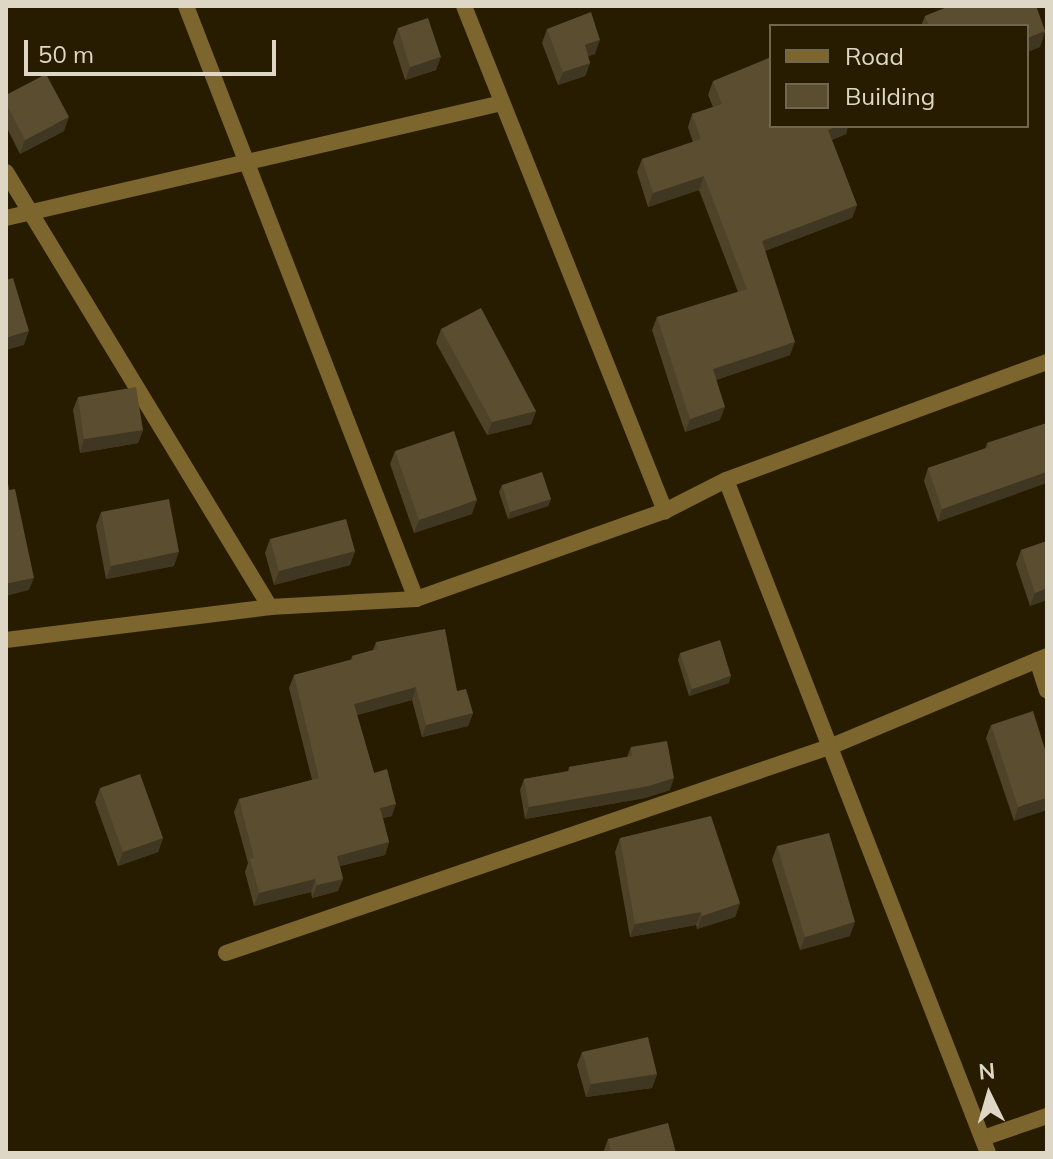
<!DOCTYPE html>
<html>
<head>
<meta charset="utf-8">
<style>
	body { margin:0 }
	#map { position:relative; width:1053px; height:1159px; overflow:hidden; background:#271c00; font-family:Mulish,sans-serif }
	div>[style] { position:absolute }
	[style*='--x'] { left:calc(var(--x)*1px); top:calc(var(--y)*1px); width:calc(var(--w)*1px); rotate:calc(var(--a)*1deg) }
	.minor>* { height:16px; margin:-8px; padding:0 8px; transform-origin:8px; border-radius:8px; background:#7c662e }
	.wall>* { inset:0; background:#4e4329 }
	.shaded-wall>* { inset:0; background:#403722 }
	.building>* { inset:0; background:#5b4e30 }
	span { translate:-50% -50%; white-space:nowrap; text-align:center; line-height:1.15; -webkit-text-stroke:6px #271c00; paint-order:stroke }
	.frame { position:absolute; inset:0; border:8px solid #ded7c6; pointer-events:none }
	.legend { position:absolute; left:769px; top:24px; width:260px; height:104px; box-sizing:border-box; background:#271c00; border:2px solid #70674f; margin:0; padding:10px 14px; list-style:none; font-size:24px; color:#ded7c6 }
	.legend li { display:flex; align-items:center; gap:16px; height:40px }
	.legend b { width:40px; border:2px solid #70674f }
	.north { position:absolute; left:949px; top:1055px; width:80px; height:80px; -webkit-text-stroke:6px #271c00; paint-order:stroke; rotate:355deg; font-size:22px; font-weight:700; line-height:32px; text-align:center; color:#ded7c6 }
	.north::after { content:''; display:block; margin:auto; width:28px; height:36px; background:#ded7c6; clip-path:polygon(50% 0,100% 100%,50% 72%,0 100%) }
	.scale { position:absolute; left:24px; top:40px; width:252px; height:36px; box-sizing:border-box; border:4px solid #ded7c6; border-top:0; padding-left:10px; font-size:24px; line-height:28px; white-space:nowrap; color:#ded7c6; -webkit-text-stroke:6px #271c00; paint-order:stroke }
</style>
</head>
<body>
<div id="map">
	<div class="minor">
		<i style="--x:186;--y:6;--w:636;--a:68.8"></i>
		<i style="--x:464;--y:6;--w:544;--a:68.3"></i>
		<i style="--x:6;--y:172;--w:509;--a:58.75"></i>
		<i style="--x:6;--y:218;--w:509;--a:-13.05"></i>
		<i style="--x:6;--y:640;--w:266;--a:-7.1"></i>
		<i style="--x:270;--y:607;--w:146;--a:-3.1"></i>
		<i style="--x:416;--y:599;--w:264;--a:-19.5"></i>
		<i style="--x:665;--y:511;--w:68;--a:-26.9"></i>
		<i style="--x:1037;--y:660;--w:32;--a:72"></i>
		<i style="--x:226;--y:953;--w:640;--a:-18.86"></i>
		<i style="--x:832;--y:746;--w:233;--a:-22.7"></i>
		<i style="--x:983;--y:1138;--w:68;--a:-19"></i>
		<i style="--x:988;--y:1153;--w:722;--a:-111.27"></i>
		<i style="--x:726;--y:480;--w:342;--a:-20.2"></i>
	</div>
	<div class="wall">
		<i style="clip-path:polygon(950px 6px,1036px 6px,1045px 31px,1040px 47px,1027px 52px,1027px 26px,921px 26px,925px 16px)"></i>
		<i style="clip-path:polygon(398px 28px,436px 70px,405px 80px,393px 42px)"></i>
		<i style="clip-path:polygon(547px 29px,595px 54px,588px 56px,590px 63px,585px 76px,558px 85px,542px 43px)"></i>
		<i style="clip-path:polygon(713px 81px,771px 126px,848px 126px,846px 134px,832px 140px,857px 205px,852px 218px,765px 251px,790px 355px,716px 380px,720px 420px,685px 432px,652px 330px,657px 317px,738px 292px,699px 190px,648px 207px,637px 172px,642px 159px,693px 142px,688px 127px,692px 114px,713px 107px,708px 95px)"></i>
		<i style="clip-path:polygon(6px 95px,64px 131px,20px 154px,6px 126px)"></i>
		<i style="clip-path:polygon(441px 329px,536px 411px,531px 424px,487px 435px,436px 343px)"></i>
		<i style="clip-path:polygon(78px 397px,143px 430px,138px 443px,80px 453px,73px 410px)"></i>
		<i style="clip-path:polygon(1047px 423px,938px 522px,924px 481px,928px 468px,985px 449px,987px 443px)"></i>
		<i style="clip-path:polygon(395px 451px,472px 514px,414px 533px,390px 464px)"></i>
		<i style="clip-path:polygon(502px 485px,551px 499px,548px 506px,508px 519px,499px 492px)"></i>
		<i style="clip-path:polygon(101px 512px,174px 566px,106px 579px,96px 526px)"></i>
		<i style="clip-path:polygon(270px 539px,355px 551px,350px 565px,274px 585px,265px 553px)"></i>
		<i style="clip-path:polygon(1047px 541px,1047px 600px,1030px 606px,1016px 564px,1021px 550px)"></i>
		<i style="clip-path:polygon(376px 642px,457px 691px,473px 713px,468px 726px,422px 737px,412px 700px,357px 715px,374px 773px,392px 816px,383px 818px,389px 842px,385px 855px,340px 866px,343px 879px,338px 891px,312px 898px,311px 892px,254px 906px,245px 872px,248px 863px,234px 812px,239px 799px,312px 780px,289px 688px,294px 675px,351px 660px,352px 656px,373px 650px)"></i>
		<i style="clip-path:polygon(680px 653px,729px 683px,689px 696px,678px 660px)"></i>
		<i style="clip-path:polygon(991px 725px,1047px 756px,1014px 821px,986px 738px)"></i>
		<i style="clip-path:polygon(631px 747px,670px 790px,645px 798px,525px 819px,520px 790px,524px 779px,568px 771px,569px 767px,627px 757px)"></i>
		<i style="clip-path:polygon(100px 788px,163px 838px,158px 852px,118px 866px,95px 802px)"></i>
		<i style="clip-path:polygon(620px 838px,740px 903px,735px 917px,697px 929px,696px 925px,630px 937px,615px 852px)"></i>
		<i style="clip-path:polygon(777px 846px,850px 936px,800px 950px,772px 860px)"></i>
		<i style="clip-path:polygon(582px 1052px,657px 1074px,652px 1088px,586px 1097px,577px 1065px)"></i>
		<i style="clip-path:polygon(608px 1139px,676px 1153px,603px 1153px)"></i>
	</div>
	<div class="shaded-wall">
		<i style="clip-path:polygon(1045px 31px,1040px 47px,1027px 52px,1027px 38px)"></i>
		<i style="clip-path:polygon(600px 40px,595px 54px,580px 59px,585px 45px)"></i>
		<i style="clip-path:polygon(441px 57px,436px 70px,405px 80px,410px 67px)"></i>
		<i style="clip-path:polygon(590px 63px,585px 76px,558px 85px,563px 72px)"></i>
		<i style="clip-path:polygon(69px 117px,64px 131px,20px 154px,25px 140px)"></i>
		<i style="clip-path:polygon(837px 126px,848px 126px,846px 134px,823px 143px,828px 130px)"></i>
		<i style="clip-path:polygon(704px 176px,699px 190px,648px 207px,653px 193px)"></i>
		<i style="clip-path:polygon(857px 205px,852px 218px,757px 254px,762px 241px)"></i>
		<i style="clip-path:polygon(29px 331px,24px 345px,6px 350px,6px 338px)"></i>
		<i style="clip-path:polygon(795px 342px,790px 355px,708px 382px,713px 369px)"></i>
		<i style="clip-path:polygon(725px 407px,720px 420px,685px 432px,690px 419px)"></i>
		<i style="clip-path:polygon(536px 411px,531px 424px,487px 435px,492px 422px)"></i>
		<i style="clip-path:polygon(143px 430px,138px 443px,80px 453px,84px 439px)"></i>
		<i style="clip-path:polygon(1047px 472px,1047px 483px,938px 522px,942px 509px)"></i>
		<i style="clip-path:polygon(551px 499px,548px 506px,508px 519px,510px 512px)"></i>
		<i style="clip-path:polygon(477px 500px,472px 514px,414px 533px,419px 520px)"></i>
		<i style="clip-path:polygon(355px 551px,350px 565px,274px 585px,279px 571px)"></i>
		<i style="clip-path:polygon(179px 552px,174px 566px,106px 579px,111px 566px)"></i>
		<i style="clip-path:polygon(34px 578px,29px 590px,6px 596px,6px 584px)"></i>
		<i style="clip-path:polygon(1047px 588px,1047px 600px,1030px 606px,1035px 593px)"></i>
		<i style="clip-path:polygon(731px 676px,729px 683px,689px 696px,692px 689px)"></i>
		<i style="clip-path:polygon(416px 687px,412px 700px,350px 717px,354px 704px)"></i>
		<i style="clip-path:polygon(473px 713px,468px 726px,422px 737px,426px 725px)"></i>
		<i style="clip-path:polygon(674px 778px,670px 790px,645px 798px,525px 819px,529px 807px)"></i>
		<i style="clip-path:polygon(1047px 798px,1047px 810px,1014px 821px,1018px 807px)"></i>
		<i style="clip-path:polygon(396px 804px,392px 816px,376px 820px,380px 808px)"></i>
		<i style="clip-path:polygon(163px 838px,158px 852px,118px 866px,123px 852px)"></i>
		<i style="clip-path:polygon(389px 842px,385px 855px,332px 868px,337px 856px)"></i>
		<i style="clip-path:polygon(315px 879px,311px 892px,254px 906px,259px 893px)"></i>
		<i style="clip-path:polygon(343px 879px,338px 891px,312px 898px,317px 885px)"></i>
		<i style="clip-path:polygon(740px 903px,735px 917px,697px 929px,702px 916px)"></i>
		<i style="clip-path:polygon(701px 912px,696px 925px,630px 937px,635px 924px)"></i>
		<i style="clip-path:polygon(855px 922px,850px 936px,800px 950px,805px 937px)"></i>
		<i style="clip-path:polygon(657px 1074px,652px 1088px,586px 1097px,591px 1084px)"></i>
	</div>
	<div class="building">
		<i style="clip-path:polygon(950px 6px,1036px 6px,1045px 31px,1027px 38px,1027px 26px,929px 26px,925px 16px)"></i>
		<i style="clip-path:polygon(591px 12px,600px 40px,585px 45px,590px 63px,563px 72px,547px 29px)"></i>
		<i style="clip-path:polygon(428px 18px,441px 57px,410px 67px,398px 28px)"></i>
		<i style="clip-path:polygon(771px 57px,771px 126px,837px 126px,828px 130px,857px 205px,762px 241px,795px 342px,713px 369px,725px 407px,690px 419px,657px 317px,747px 289px,704px 176px,653px 193px,642px 159px,701px 139px,692px 114px,722px 104px,713px 81px)"></i>
		<i style="clip-path:polygon(46px 74px,69px 117px,25px 140px,6px 103px,6px 95px)"></i>
		<i style="clip-path:polygon(13px 278px,29px 331px,6px 338px,6px 280px)"></i>
		<i style="clip-path:polygon(481px 308px,536px 411px,492px 422px,441px 329px)"></i>
		<i style="clip-path:polygon(136px 387px,143px 430px,84px 439px,78px 397px)"></i>
		<i style="clip-path:polygon(1047px 423px,1047px 472px,942px 509px,928px 468px,989px 447px,987px 443px)"></i>
		<i style="clip-path:polygon(454px 431px,477px 500px,419px 520px,395px 451px)"></i>
		<i style="clip-path:polygon(6px 470px,9px 490px,15px 489px,34px 578px,6px 584px)"></i>
		<i style="clip-path:polygon(542px 472px,551px 499px,510px 512px,502px 485px)"></i>
		<i style="clip-path:polygon(169px 499px,179px 552px,111px 566px,101px 512px)"></i>
		<i style="clip-path:polygon(346px 519px,355px 551px,279px 571px,270px 539px)"></i>
		<i style="clip-path:polygon(1047px 541px,1047px 588px,1035px 593px,1021px 550px)"></i>
		<i style="clip-path:polygon(445px 629px,457px 691px,466px 689px,473px 713px,426px 725px,416px 687px,354px 704px,374px 773px,387px 769px,396px 804px,380px 808px,389px 842px,337px 856px,343px 879px,317px 885px,315px 879px,259px 893px,250px 859px,254px 858px,239px 799px,319px 778px,294px 675px,353px 659px,352px 656px,377px 649px,376px 642px)"></i>
		<i style="clip-path:polygon(720px 640px,731px 676px,692px 689px,680px 653px)"></i>
		<i style="clip-path:polygon(1033px 711px,1047px 756px,1047px 798px,1018px 807px,991px 725px)"></i>
		<i style="clip-path:polygon(667px 741px,674px 778px,649px 786px,529px 807px,524px 779px,570px 771px,569px 767px,632px 756px,631px 747px)"></i>
		<i style="clip-path:polygon(140px 774px,163px 838px,123px 852px,100px 788px)"></i>
		<i style="clip-path:polygon(711px 816px,740px 903px,702px 916px,701px 912px,635px 924px,620px 838px)"></i>
		<i style="clip-path:polygon(829px 833px,855px 922px,805px 937px,777px 846px)"></i>
		<i style="clip-path:polygon(648px 1037px,657px 1074px,591px 1084px,582px 1052px)"></i>
		<i style="clip-path:polygon(668px 1123px,676px 1153px,611px 1153px,608px 1139px)"></i>
	</div>
	<div class="frame"></div>
	<ul class="legend">
	<li><b style="height:10px;background:#7c662e"></b>Road</li>
	<li><b style="height:22px;background:#5b4e30"></b>Building</li>
	</ul>
	<div class="north">N</div>
	<div class="scale">50 m</div>
</div>
</body>
</html>
